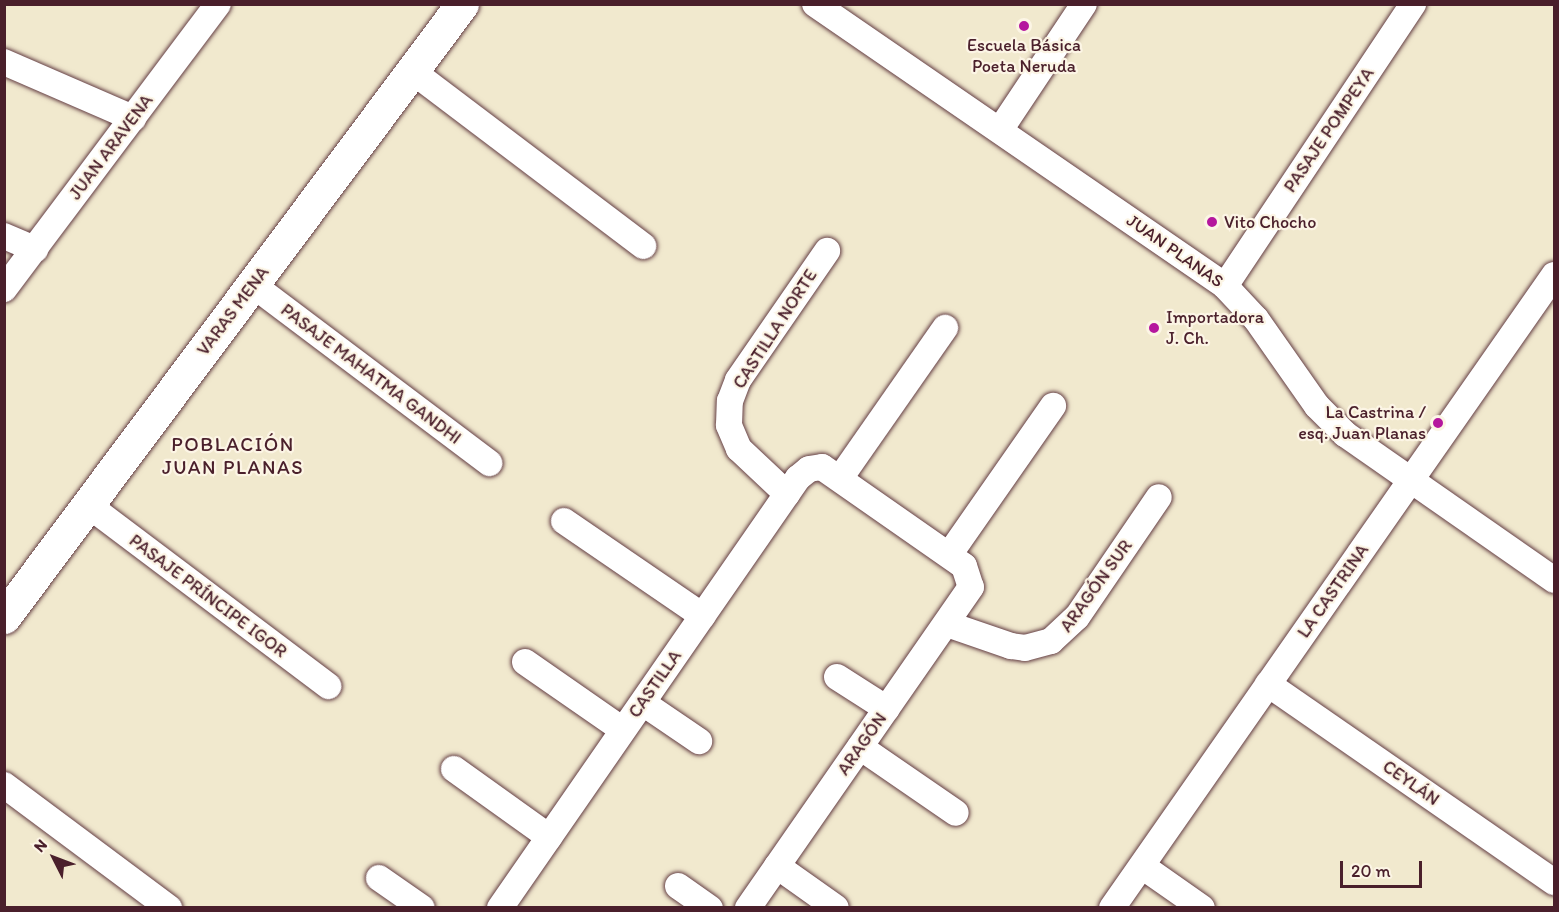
<!DOCTYPE html>
<html>
<head>
<meta charset="utf-8">
<style>
	body { margin:0 }
	#map { position:relative; width:1559px; height:912px; overflow:hidden; background:#f1e9ce; font-family:Itim,sans-serif }
	div>[style] { position:absolute }
	[style*='--x'] { left:calc(var(--x)*1px); top:calc(var(--y)*1px); width:calc(var(--w)*1px); rotate:calc(var(--a)*1deg) }
	.roads { filter:drop-shadow(0 0 2px #633d43) drop-shadow(0 0 2px #633d43) }
	.street>* { height:26px; margin:-13px; padding:0 13px; transform-origin:13px; border-radius:13px; background:#fff }
	.secondary>* { height:33px; margin:-16.5px; padding:0 16.5px; transform-origin:16.5px; border-radius:16.5px; background:#fff }
	.dots>* { width:16px; height:16px; translate:-50% -50%; box-sizing:border-box; border:3px solid #fcf5e5; border-radius:50% }
	span { translate:-50% -50%; white-space:nowrap; text-align:center; line-height:1.15; -webkit-text-stroke:4.5px #fcf5e5; paint-order:stroke }
	.poi-label { font-size:18px; color:#4a1f2b }
	.left { translate:0 -50%; text-align:left }
	.right { translate:-100% -50%; text-align:right }
	.street-label { font-size:18px; color:#4a1f2b }
	.neighbourhood-label { font-size:20px; color:#4a1f2b; letter-spacing:1.5px }
	.frame { position:absolute; inset:0; border:6px solid #4a1f2b; pointer-events:none }
	.north { position:absolute; left:24px; top:828px; width:60px; height:60px; -webkit-text-stroke:4px #fcf5e5; paint-order:stroke; rotate:312deg; font-size:16px; font-weight:700; line-height:24px; text-align:center; color:#4a1f2b }
	.north::after { content:''; display:block; margin:auto; width:21px; height:27px; background:#4a1f2b; clip-path:polygon(50% 0,100% 100%,50% 72%,0 100%) }
	.scale { position:absolute; left:1340px; top:861px; width:82px; height:27px; box-sizing:border-box; border:3px solid #4a1f2b; border-top:0; padding-left:8px; font-size:18px; line-height:21px; white-space:nowrap; color:#4a1f2b; -webkit-text-stroke:4px #fcf5e5; paint-order:stroke }
</style>
</head>
<body>
<div id="map">
	<div class="roads">
		<div class="street">
			<i style="--x:815;--y:4;--w:498;--a:34.5"></i>
			<i style="--x:1225;--y:286;--w:45;--a:46.8"></i>
			<i style="--x:1256;--y:319;--w:106;--a:55"></i>
			<i style="--x:1317;--y:406;--w:40;--a:45"></i>
			<i style="--x:1345;--y:434;--w:255;--a:34.9"></i>
			<i style="--x:4;--y:62;--w:141;--a:23.5"></i>
			<i style="--x:412;--y:71;--w:290;--a:37.1"></i>
			<i style="--x:1000;--y:130;--w:151;--a:-56.3"></i>
			<i style="--x:4;--y:236;--w:34;--a:23"></i>
			<i style="--x:253;--y:285;--w:296;--a:37"></i>
			<i style="--x:1225;--y:286;--w:339;--a:-56.3"></i>
			<i style="--x:4;--y:289;--w:356;--a:-53.1"></i>
			<i style="--x:841;--y:477;--w:182;--a:-55.1"></i>
			<i style="--x:787;--y:494;--w:66;--a:-136.8"></i>
			<i style="--x:739;--y:449;--w:26;--a:-113"></i>
			<i style="--x:729;--y:425;--w:24;--a:-88"></i>
			<i style="--x:730;--y:401;--w:22;--a:-69"></i>
			<i style="--x:738;--y:380;--w:157;--a:-55.4"></i>
			<i style="--x:88;--y:505;--w:301;--a:37"></i>
			<i style="--x:564;--y:521;--w:168;--a:34.4"></i>
			<i style="--x:949;--y:555;--w:182;--a:-55.1"></i>
			<i style="--x:947;--y:624;--w:68;--a:19"></i>
			<i style="--x:1011;--y:646;--w:14;--a:8"></i>
			<i style="--x:1025;--y:648;--w:27;--a:-15"></i>
			<i style="--x:1051;--y:641;--w:35;--a:-43"></i>
			<i style="--x:1077;--y:617;--w:145;--a:-55.7"></i>
			<i style="--x:525;--y:662;--w:119;--a:34.8"></i>
			<i style="--x:837;--y:677;--w:59;--a:32.6"></i>
			<i style="--x:1268;--y:684;--w:348;--a:34.7"></i>
			<i style="--x:643;--y:703;--w:68;--a:34.2"></i>
			<i style="--x:860;--y:747;--w:116;--a:34.5"></i>
			<i style="--x:454;--y:769;--w:117;--a:35.6"></i>
			<i style="--x:4;--y:785;--w:206;--a:36.7"></i>
			<i style="--x:777;--y:866;--w:72;--a:35.4"></i>
			<i style="--x:1142;--y:866;--w:73;--a:35"></i>
			<i style="--x:379;--y:878;--w:52;--a:34.9"></i>
			<i style="--x:678;--y:886;--w:39;--a:35"></i>
			<i style="--x:500;--y:908;--w:523;--a:-55.28"></i>
			<i style="--x:798;--y:478;--w:14;--a:-39"></i>
			<i style="--x:809;--y:469;--w:13;--a:-9"></i>
			<i style="--x:822;--y:467;--w:173;--a:34.9"></i>
			<i style="--x:964;--y:566;--w:22;--a:72"></i>
			<i style="--x:971;--y:587;--w:391;--a:124.8"></i>
			<i style="--x:1112;--y:908;--w:772;--a:-55.07"></i>
		</div>
		<div class="secondary">
			<i style="--x:4;--y:617;--w:765;--a:-53.23"></i>
		</div>
	</div>
	<div class="dots">
		<i style="left:1024px;top:26px;background:#b5179e"></i>
		<i style="left:1212px;top:222px;background:#b5179e"></i>
		<i style="left:1154px;top:328px;background:#b5179e"></i>
		<i style="left:1438px;top:423px;background:#b5179e"></i>
	</div>
	<div class="poi-label">
		<span style="left:1024px;top:56px">Escuela Básica<br>Poeta Neruda</span>
		<span class="left" style="left:1224px;top:222px">Vito Chocho</span>
		<span class="left" style="left:1166px;top:328px">Importadora<br>J. Ch.</span>
		<span class="right" style="left:1426px;top:423px">La Castrina /<br>esq. Juan Planas</span>
	</div>
	<div class="street-label">
		<span style="left:1329px;top:130px;rotate:-56deg">PASAJE POMPEYA</span>
		<span style="left:111px;top:147px;rotate:-53deg">JUAN ARAVENA</span>
		<span style="left:1175px;top:251px;rotate:35deg">JUAN PLANAS</span>
		<span style="left:233px;top:311px;rotate:-53deg">VARAS MENA</span>
		<span style="left:775px;top:329px;rotate:-57deg">CASTILLA NORTE</span>
		<span style="left:371px;top:374px;rotate:37deg">PASAJE MAHATMA GANDHI</span>
		<span style="left:1096px;top:586px;rotate:-54deg">ARAGÓN SUR</span>
		<span style="left:1333px;top:591px;rotate:-55deg">LA CASTRINA</span>
		<span style="left:208px;top:596px;rotate:37deg">PASAJE PRÍNCIPE IGOR</span>
		<span style="left:655px;top:684px;rotate:-55deg">CASTILLA</span>
		<span style="left:862px;top:744px;rotate:-55deg">ARAGÓN</span>
		<span style="left:1411px;top:783px;rotate:35deg">CEYLÁN</span>
	</div>
	<div class="neighbourhood-label">
		<span style="left:233px;top:456px">POBLACIÓN<br>JUAN PLANAS</span>
	</div>
	<div class="frame"></div>
	<div class="north">N</div>
	<div class="scale">20 m</div>
</div>
</body>
</html>
